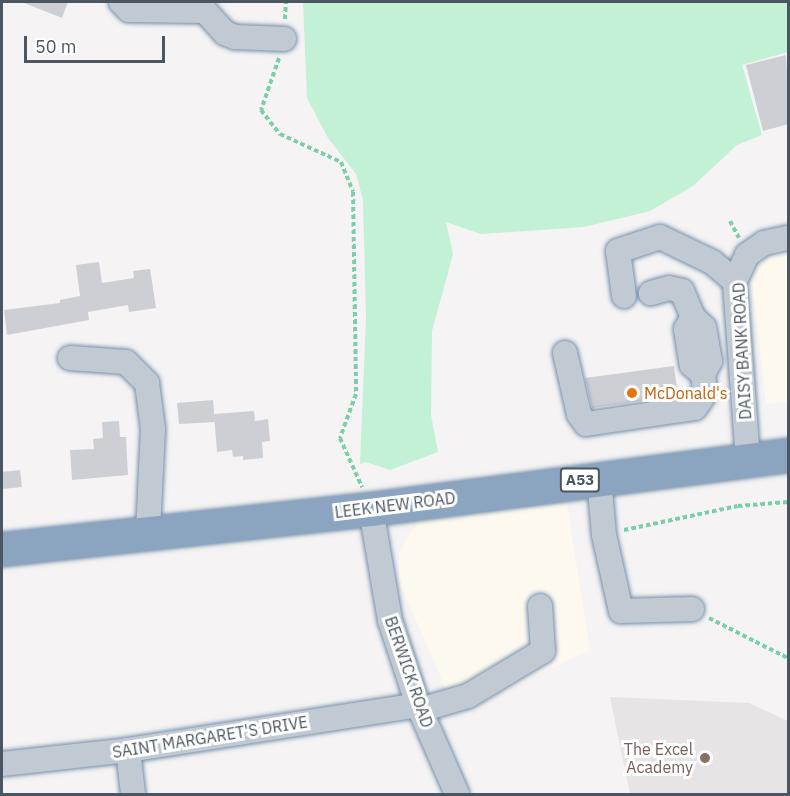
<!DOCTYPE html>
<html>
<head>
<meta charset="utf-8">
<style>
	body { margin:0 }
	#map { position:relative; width:790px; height:796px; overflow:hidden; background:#f5f3f3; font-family:"IBM Plex Sans",sans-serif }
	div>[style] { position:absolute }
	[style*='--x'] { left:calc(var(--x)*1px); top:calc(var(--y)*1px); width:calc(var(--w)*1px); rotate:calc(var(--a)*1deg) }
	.commercial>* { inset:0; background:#fdf9ef }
	.education>* { inset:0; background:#e6e4e5 }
	.green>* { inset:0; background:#c3f1d5 }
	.building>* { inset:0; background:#cdcfd5 }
	.path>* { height:4px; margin-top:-2px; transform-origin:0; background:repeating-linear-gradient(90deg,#7ad0a6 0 4.5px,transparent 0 7.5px) }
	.roads { filter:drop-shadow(0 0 2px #7690ad) drop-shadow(0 0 2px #7690ad) }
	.minor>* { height:24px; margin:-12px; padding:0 12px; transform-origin:12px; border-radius:12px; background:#c1cad2 }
	.highway>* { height:33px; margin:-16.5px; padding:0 16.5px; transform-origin:16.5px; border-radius:16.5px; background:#8ba5c1 }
	.dots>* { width:16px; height:16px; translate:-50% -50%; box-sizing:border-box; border:3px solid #fff; border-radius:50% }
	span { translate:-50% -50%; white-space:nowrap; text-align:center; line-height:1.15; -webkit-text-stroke:6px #fff; paint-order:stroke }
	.shield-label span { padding:2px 4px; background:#fff; border:2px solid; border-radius:4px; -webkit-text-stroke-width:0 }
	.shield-label { font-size:15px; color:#4a5661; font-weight:700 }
	.street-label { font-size:16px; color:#4a5661 }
	.food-label { font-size:16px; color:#c56008 }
	.left { translate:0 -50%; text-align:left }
	.education-label { font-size:16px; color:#785e54 }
	.right { translate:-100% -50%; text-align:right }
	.frame { position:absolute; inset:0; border:3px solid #4a5661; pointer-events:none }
	.scale { position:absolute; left:24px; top:36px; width:141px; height:27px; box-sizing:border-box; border:3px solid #4a5661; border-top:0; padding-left:8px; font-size:18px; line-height:21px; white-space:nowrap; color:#4a5661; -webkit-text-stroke:4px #fff; paint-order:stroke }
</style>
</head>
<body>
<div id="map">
	<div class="commercial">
		<i style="clip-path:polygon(788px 250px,788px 402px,766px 404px,750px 265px,757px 254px)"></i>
		<i style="clip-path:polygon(567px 504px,590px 650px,456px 713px,399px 581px,399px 553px,410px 533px,421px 519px,436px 514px)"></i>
	</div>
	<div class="education">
		<i style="clip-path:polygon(610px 697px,749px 703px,788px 721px,788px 794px,630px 794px)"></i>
	</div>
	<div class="green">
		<i style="clip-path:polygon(303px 2px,788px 2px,788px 52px,742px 65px,762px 135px,737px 145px,693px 186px,650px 211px,584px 227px,481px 234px,446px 222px,453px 254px,432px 331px,431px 415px,438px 452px,390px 470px,366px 462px,360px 464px,366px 318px,363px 200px,356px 174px,328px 138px,307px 98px)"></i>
	</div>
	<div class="building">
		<i style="clip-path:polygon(22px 2px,68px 2px,62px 18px)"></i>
		<i style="clip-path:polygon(786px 55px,789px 124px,763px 131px,746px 65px)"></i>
		<i style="clip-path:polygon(99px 262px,102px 283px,134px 278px,133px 271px,150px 269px,156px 308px,129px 312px,128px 305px,88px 312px,89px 320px,7px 335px,4px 310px,60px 303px,60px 300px,80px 296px,76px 265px)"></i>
		<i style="clip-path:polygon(674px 366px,678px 396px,592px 408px,585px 378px)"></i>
		<i style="clip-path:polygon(213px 400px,215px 422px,179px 424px,177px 403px)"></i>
		<i style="clip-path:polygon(254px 411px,255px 421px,268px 419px,270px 441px,262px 442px,263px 458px,243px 460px,243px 456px,233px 457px,232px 450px,217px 452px,214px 414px)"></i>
		<i style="clip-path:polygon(119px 421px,120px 437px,126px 437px,128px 475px,72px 480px,70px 450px,94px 449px,93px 439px,103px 438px,102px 422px)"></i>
		<i style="clip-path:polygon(20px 470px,22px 487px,2px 489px,2px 472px)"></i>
	</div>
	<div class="path">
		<i style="--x:285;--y:19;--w:17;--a:-87"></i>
		<i style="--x:279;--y:58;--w:55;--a:109.1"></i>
		<i style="--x:261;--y:110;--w:31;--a:52"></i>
		<i style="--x:280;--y:134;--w:67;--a:24.7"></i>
		<i style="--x:341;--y:162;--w:32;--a:68"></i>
		<i style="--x:353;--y:192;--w:202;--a:89.1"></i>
		<i style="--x:356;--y:394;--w:47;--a:110"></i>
		<i style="--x:340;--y:438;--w:54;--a:65.8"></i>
		<i style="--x:730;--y:221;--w:19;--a:62"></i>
		<i style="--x:624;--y:530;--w:116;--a:-11.9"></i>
		<i style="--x:738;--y:506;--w:50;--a:-4.6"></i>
		<i style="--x:709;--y:618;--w:89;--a:26.9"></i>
	</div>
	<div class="roads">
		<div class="minor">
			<i style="--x:121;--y:2;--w:11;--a:45"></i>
			<i style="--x:129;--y:10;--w:76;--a:0.8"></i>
			<i style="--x:205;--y:11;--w:30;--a:48"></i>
			<i style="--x:225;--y:33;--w:11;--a:22"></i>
			<i style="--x:235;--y:37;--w:49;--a:2.3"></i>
			<i style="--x:624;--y:296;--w:45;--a:-97.6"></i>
			<i style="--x:618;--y:251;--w:44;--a:-18.4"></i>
			<i style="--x:660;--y:237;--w:58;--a:25.7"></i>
			<i style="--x:712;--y:262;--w:30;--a:40"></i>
			<i style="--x:693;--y:317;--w:14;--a:120"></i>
			<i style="--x:686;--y:329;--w:36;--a:81"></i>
			<i style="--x:692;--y:365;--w:14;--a:39"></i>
			<i style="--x:565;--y:353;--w:63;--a:77.1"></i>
			<i style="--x:579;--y:414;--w:12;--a:55"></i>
			<i style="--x:586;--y:424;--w:110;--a:-8.4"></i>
			<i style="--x:695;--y:408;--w:18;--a:-56"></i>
			<i style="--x:705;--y:393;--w:19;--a:-96"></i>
			<i style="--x:703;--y:374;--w:15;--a:-62"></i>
			<i style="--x:710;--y:361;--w:34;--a:-100"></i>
			<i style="--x:704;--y:328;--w:16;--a:-135"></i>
			<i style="--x:693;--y:317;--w:28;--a:-113"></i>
			<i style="--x:682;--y:291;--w:13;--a:-167"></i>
			<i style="--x:669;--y:288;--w:19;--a:164"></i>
			<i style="--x:70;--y:358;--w:56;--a:4.1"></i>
			<i style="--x:126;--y:362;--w:30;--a:45"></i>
			<i style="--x:147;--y:383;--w:46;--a:82.6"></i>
			<i style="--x:153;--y:429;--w:101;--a:92.8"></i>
			<i style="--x:748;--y:460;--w:179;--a:-94.2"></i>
			<i style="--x:735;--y:281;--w:29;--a:-65"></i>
			<i style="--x:747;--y:255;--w:21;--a:-35"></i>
			<i style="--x:764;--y:243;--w:25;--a:-12"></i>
			<i style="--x:599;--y:478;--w:57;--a:85"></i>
			<i style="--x:604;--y:535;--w:78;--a:77.4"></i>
			<i style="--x:621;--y:611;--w:71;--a:-1.6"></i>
			<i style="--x:371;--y:509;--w:113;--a:80.3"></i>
			<i style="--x:390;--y:620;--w:89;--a:71.8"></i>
			<i style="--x:418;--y:705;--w:97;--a:66.3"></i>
			<i style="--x:420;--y:710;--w:50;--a:-16.3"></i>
			<i style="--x:468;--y:696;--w:87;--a:-31"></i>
			<i style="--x:543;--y:651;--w:45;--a:-93.8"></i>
			<i style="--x:128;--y:750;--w:44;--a:83.5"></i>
			<i style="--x:2;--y:764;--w:127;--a:-6.3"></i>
			<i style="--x:128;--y:750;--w:293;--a:-8.8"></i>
		</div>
		<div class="highway">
			<i style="--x:2;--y:549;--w:371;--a:-6.2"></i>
			<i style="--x:371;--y:509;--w:420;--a:-7.4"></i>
		</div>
	</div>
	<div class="dots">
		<i style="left:632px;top:393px;background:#e8710a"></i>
		<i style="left:705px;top:758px;background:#8d6e63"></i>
	</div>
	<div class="shield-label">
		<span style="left:580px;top:480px">A53</span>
	</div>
	<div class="street-label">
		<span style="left:742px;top:351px;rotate:-93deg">DAISY BANK ROAD</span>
		<span style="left:395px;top:505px;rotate:-7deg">LEEK NEW ROAD</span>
		<span style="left:409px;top:672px;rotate:71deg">BERWICK ROAD</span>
		<span style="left:210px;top:737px;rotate:-9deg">SAINT MARGARET'S DRIVE</span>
	</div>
	<div class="food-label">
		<span class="left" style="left:644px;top:393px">McDonald's</span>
	</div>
	<div class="education-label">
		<span class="right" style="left:693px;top:758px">The Excel<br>Academy</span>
	</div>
	<div class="frame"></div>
	<div class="scale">50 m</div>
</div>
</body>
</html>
